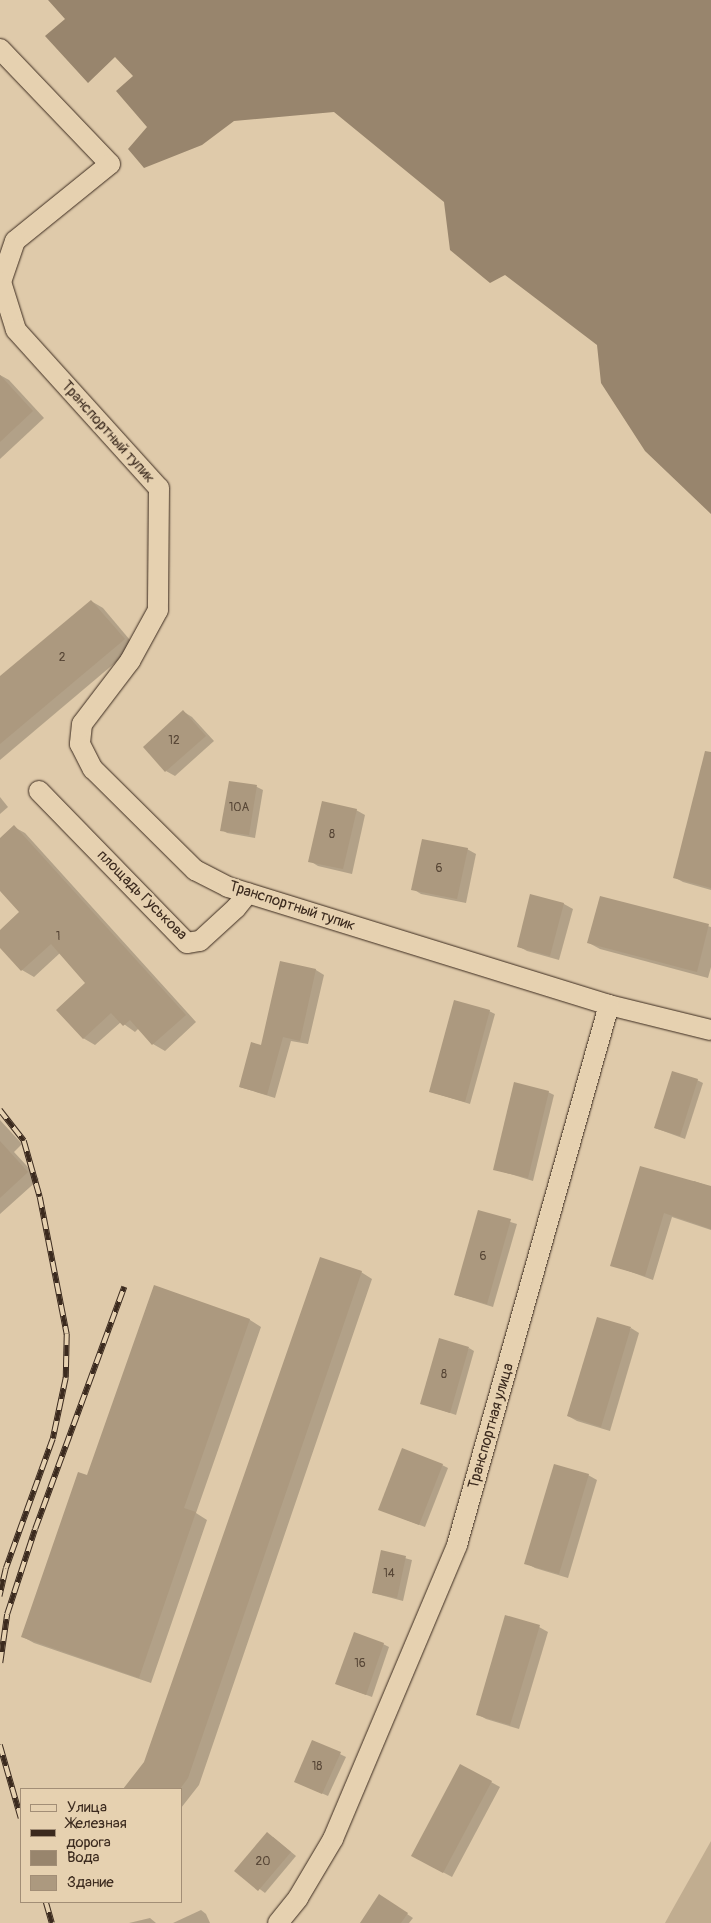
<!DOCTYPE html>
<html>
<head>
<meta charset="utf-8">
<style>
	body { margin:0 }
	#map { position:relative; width:711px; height:1923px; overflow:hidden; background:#dfcaaa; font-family:Pangolin,sans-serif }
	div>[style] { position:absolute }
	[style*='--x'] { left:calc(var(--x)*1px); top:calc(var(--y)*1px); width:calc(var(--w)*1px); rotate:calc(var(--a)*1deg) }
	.green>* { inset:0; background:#c1ad90 }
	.water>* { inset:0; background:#98856d }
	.shadow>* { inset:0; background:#0003 }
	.building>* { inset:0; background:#ac997f }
	.roads { filter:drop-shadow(0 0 1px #3b2a1e) drop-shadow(0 0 1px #3b2a1e) }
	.minor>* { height:20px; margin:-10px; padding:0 10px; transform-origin:10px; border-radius:10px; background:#e6d1b0 }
	.rail>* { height:5.5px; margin-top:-2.75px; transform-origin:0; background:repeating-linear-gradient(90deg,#e6d1b0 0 11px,#3b2a1e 0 22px); box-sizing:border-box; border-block:1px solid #3b2a1e }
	span { translate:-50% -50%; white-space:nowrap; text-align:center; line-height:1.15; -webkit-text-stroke:4.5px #e6d1b0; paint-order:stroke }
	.number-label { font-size:12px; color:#574636 }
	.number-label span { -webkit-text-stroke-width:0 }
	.street-label { font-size:15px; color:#3b2a1e }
	.legend { position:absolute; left:20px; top:1788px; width:162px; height:115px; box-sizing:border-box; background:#e6d1b0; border:1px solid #a28e76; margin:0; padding:6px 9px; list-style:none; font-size:15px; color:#3b2a1e }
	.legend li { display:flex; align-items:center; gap:10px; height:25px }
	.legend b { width:25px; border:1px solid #a28e76 }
</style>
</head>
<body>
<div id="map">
	<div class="green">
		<i style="clip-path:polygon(711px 1841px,711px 1923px,665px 1923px,671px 1912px)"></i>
	</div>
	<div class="water">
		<i style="clip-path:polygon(48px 0,711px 0,711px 514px,645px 451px,601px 383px,597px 345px,505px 275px,490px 283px,450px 250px,444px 202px,334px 112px,234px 121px,202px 145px,144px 168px,128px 149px,147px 127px,116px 91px,133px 76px,115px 57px,88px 83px,45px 36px,65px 19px)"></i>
	</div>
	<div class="shadow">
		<i style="clip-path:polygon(0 375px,9px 380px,44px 418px,0 459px)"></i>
		<i style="clip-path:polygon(91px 601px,103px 608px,135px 646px,0 760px,0 678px)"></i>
		<i style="clip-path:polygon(184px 712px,192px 717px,214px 741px,175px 776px,166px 771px)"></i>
		<i style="clip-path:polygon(711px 774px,711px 890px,683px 882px,674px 877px)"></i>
		<i style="clip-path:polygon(230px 782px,257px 787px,263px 790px,255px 838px,227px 833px,222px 830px)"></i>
		<i style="clip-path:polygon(0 797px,8px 807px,0 814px)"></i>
		<i style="clip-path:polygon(356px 810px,365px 815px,352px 874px,318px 866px,310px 861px)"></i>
		<i style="clip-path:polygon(14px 827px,25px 833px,196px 1022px,165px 1051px,153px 1044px,139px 1028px,135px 1032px,121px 1022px,95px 1045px,83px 1038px,87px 983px,60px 953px,34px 977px,22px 970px,0 946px,0 932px,21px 912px,0 889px,0 839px)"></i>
		<i style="clip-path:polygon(467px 849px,476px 854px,466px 903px,421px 894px,413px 889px)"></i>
		<i style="clip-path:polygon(531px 896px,564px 904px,573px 909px,559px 960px,527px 951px,518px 946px)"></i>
		<i style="clip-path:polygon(601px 897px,711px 927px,711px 967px,708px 978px,600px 949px,589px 943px)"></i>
		<i style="clip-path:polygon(281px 962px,316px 970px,324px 975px,308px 1044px,291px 1041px,275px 1098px,240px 1087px,262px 1046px)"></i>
		<i style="clip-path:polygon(489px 1011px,495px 1014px,470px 1104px,431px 1092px)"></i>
		<i style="clip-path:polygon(697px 1080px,703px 1083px,685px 1139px,655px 1128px)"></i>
		<i style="clip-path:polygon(548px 1092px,554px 1095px,533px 1181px,494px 1169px)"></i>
		<i style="clip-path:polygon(0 1120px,22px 1144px,14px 1152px,39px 1179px,0 1214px)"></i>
		<i style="clip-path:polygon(694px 1181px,711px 1187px,711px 1230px,672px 1217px,653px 1280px,612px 1265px)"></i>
		<i style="clip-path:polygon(479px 1212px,517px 1224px,493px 1307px,455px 1295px)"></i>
		<i style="clip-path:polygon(361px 1272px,372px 1279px,199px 1785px,181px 1808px,181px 1789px,125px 1789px,145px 1763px)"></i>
		<i style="clip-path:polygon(154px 1287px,250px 1320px,261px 1327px,196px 1513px,207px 1520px,151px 1683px,34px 1643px,23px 1637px,88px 1476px)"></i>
		<i style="clip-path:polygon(631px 1328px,639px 1333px,610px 1431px,577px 1421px,568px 1416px)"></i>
		<i style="clip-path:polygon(469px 1348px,474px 1351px,456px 1415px,421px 1403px)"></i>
		<i style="clip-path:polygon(442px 1465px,448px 1468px,425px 1527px,386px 1512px)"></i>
		<i style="clip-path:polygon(588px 1475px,597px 1480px,568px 1578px,535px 1568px,526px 1563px)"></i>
		<i style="clip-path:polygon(382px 1552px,412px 1560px,403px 1601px,373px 1593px)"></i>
		<i style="clip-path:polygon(539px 1627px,548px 1632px,519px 1729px,486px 1719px,477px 1714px)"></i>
		<i style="clip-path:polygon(383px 1644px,389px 1647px,372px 1697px,337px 1684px)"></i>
		<i style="clip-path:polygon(313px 1741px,346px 1757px,328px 1796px,301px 1784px)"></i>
		<i style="clip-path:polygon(491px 1782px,500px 1787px,452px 1877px,422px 1861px)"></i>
		<i style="clip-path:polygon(273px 1837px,296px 1856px,265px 1893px,236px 1871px)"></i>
		<i style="clip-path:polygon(385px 1899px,413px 1918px,409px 1923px,362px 1923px)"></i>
		<i style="clip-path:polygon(201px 1910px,206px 1914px,210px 1923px,173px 1923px)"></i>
		<i style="clip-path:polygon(150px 1918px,156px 1923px,129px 1923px)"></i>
	</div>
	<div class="building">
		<i style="clip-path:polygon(0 375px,33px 411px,0 442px)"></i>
		<i style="clip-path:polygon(91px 600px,125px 639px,0 744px,0 676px)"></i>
		<i style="clip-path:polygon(183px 710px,206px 736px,165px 772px,143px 747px)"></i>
		<i style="clip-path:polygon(705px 751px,711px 752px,711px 888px,673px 878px)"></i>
		<i style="clip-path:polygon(229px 781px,257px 785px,249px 835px,220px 831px)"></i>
		<i style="clip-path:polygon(322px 801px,357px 809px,343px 869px,308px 862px)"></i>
		<i style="clip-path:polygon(14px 825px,186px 1015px,152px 1045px,130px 1020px,123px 1026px,111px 1013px,83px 1039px,56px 1010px,85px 983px,51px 944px,21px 971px,0 948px,0 930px,19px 912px,0 891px,0 838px)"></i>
		<i style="clip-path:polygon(422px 839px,468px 848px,457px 899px,411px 890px)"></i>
		<i style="clip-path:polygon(530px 894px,564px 903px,550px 956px,517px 947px)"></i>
		<i style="clip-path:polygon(600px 896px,709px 924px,697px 972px,587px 943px)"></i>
		<i style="clip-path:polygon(280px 961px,316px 969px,300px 1041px,283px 1037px,267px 1095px,239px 1087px,251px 1042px,261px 1045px)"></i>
		<i style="clip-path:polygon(454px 1000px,490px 1010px,465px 1102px,429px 1092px)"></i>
		<i style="clip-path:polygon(672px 1071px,698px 1079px,680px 1136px,654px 1128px)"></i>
		<i style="clip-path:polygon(514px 1082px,549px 1091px,528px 1178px,493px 1170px)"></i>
		<i style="clip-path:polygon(0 1141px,28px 1172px,0 1198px)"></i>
		<i style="clip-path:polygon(640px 1166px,711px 1186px,711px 1229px,664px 1213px,645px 1276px,610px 1266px)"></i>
		<i style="clip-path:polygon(478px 1210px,511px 1219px,487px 1304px,454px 1295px)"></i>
		<i style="clip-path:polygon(320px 1257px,362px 1271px,188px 1778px,180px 1789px,123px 1789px,144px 1762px)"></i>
		<i style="clip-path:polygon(154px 1285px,250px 1319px,184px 1508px,196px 1512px,139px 1678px,21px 1637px,78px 1472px,87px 1475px)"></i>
		<i style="clip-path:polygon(597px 1317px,631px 1327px,601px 1427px,567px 1416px)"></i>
		<i style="clip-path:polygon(439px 1338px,469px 1347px,450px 1413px,420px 1404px)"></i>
		<i style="clip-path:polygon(402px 1448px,443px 1464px,419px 1525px,378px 1510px)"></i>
		<i style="clip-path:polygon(554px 1464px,589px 1474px,559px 1574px,524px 1564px)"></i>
		<i style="clip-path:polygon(381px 1550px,406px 1556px,397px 1598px,372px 1593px)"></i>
		<i style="clip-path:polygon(505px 1615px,540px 1625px,510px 1725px,476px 1715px)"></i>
		<i style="clip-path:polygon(354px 1632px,384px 1643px,366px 1695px,335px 1684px)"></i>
		<i style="clip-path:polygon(312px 1740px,341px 1752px,322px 1794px,294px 1782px)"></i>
		<i style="clip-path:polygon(460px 1764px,492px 1781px,443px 1873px,411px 1856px)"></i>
		<i style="clip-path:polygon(267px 1832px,291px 1852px,258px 1891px,234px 1871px)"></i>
		<i style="clip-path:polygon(379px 1894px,408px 1913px,401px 1923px,360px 1923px)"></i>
	</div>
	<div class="roads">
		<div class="minor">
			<i style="--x:0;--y:49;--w:159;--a:46.3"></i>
			<i style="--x:110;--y:164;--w:122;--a:141"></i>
			<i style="--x:15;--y:241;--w:43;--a:108.9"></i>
			<i style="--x:1;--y:282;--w:50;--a:72.6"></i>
			<i style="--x:16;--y:330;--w:213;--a:47.9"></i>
			<i style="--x:159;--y:488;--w:122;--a:90.5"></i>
			<i style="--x:158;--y:610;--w:58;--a:118.8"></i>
			<i style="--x:130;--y:661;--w:79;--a:127.3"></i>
			<i style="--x:82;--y:724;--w:20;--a:96"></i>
			<i style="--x:80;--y:744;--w:28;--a:63"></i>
			<i style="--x:93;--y:769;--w:144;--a:44.7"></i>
			<i style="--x:195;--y:870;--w:37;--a:27"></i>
			<i style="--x:228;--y:887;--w:399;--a:17.2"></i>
			<i style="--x:609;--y:1005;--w:105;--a:13.8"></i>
			<i style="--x:39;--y:791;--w:212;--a:45.8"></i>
			<i style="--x:187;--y:943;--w:13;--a:-9"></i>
			<i style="--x:200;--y:941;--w:49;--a:-42.5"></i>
			<i style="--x:236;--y:908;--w:19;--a:-51"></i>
			<i style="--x:278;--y:1923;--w:32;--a:-51"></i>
			<i style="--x:298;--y:1898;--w:69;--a:-59.3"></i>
			<i style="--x:333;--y:1839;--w:319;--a:-67.1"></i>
			<i style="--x:457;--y:1545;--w:561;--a:-74.28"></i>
		</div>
	</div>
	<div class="rail">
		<i style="--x:0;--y:1110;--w:39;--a:52"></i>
		<i style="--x:24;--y:1141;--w:58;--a:74.1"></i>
		<i style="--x:40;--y:1197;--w:140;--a:78.9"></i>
		<i style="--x:67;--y:1334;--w:44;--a:91.3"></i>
		<i style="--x:66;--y:1378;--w:62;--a:102"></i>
		<i style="--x:53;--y:1439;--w:138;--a:109.9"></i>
		<i style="--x:6;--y:1569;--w:28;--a:103"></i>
		<i style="--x:0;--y:1663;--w:49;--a:-81.9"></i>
		<i style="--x:7;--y:1614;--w:89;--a:-71.8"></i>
		<i style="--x:35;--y:1529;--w:258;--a:-69.8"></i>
		<i style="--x:0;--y:1745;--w:76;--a:74"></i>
		<i style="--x:46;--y:1902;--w:22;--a:74"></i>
	</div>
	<div class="number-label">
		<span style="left:62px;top:658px">2</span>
		<span style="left:174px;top:741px">12</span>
		<span style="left:239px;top:808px">10А</span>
		<span style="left:332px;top:835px">8</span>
		<span style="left:439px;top:869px">6</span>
		<span style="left:58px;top:937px">1</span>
		<span style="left:483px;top:1257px">6</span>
		<span style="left:444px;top:1375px">8</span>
		<span style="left:389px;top:1574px">14</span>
		<span style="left:360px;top:1664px">16</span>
		<span style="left:317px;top:1767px">18</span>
		<span style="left:263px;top:1862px">20</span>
	</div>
	<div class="street-label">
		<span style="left:108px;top:432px;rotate:48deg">Транспортный тупик</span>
		<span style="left:142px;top:895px;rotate:45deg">площадь Гуськова</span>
		<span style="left:292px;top:906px;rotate:18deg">Транспортный тупик</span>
		<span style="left:491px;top:1426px;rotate:-74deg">Транспортная улица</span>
	</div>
	<ul class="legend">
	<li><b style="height:6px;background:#e6d1b0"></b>Улица</li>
	<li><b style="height:6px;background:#3b2a1e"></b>Железная дорога</li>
	<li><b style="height:14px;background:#98856d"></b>Вода</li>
	<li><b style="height:14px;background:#ac997f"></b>Здание</li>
	</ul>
</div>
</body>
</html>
